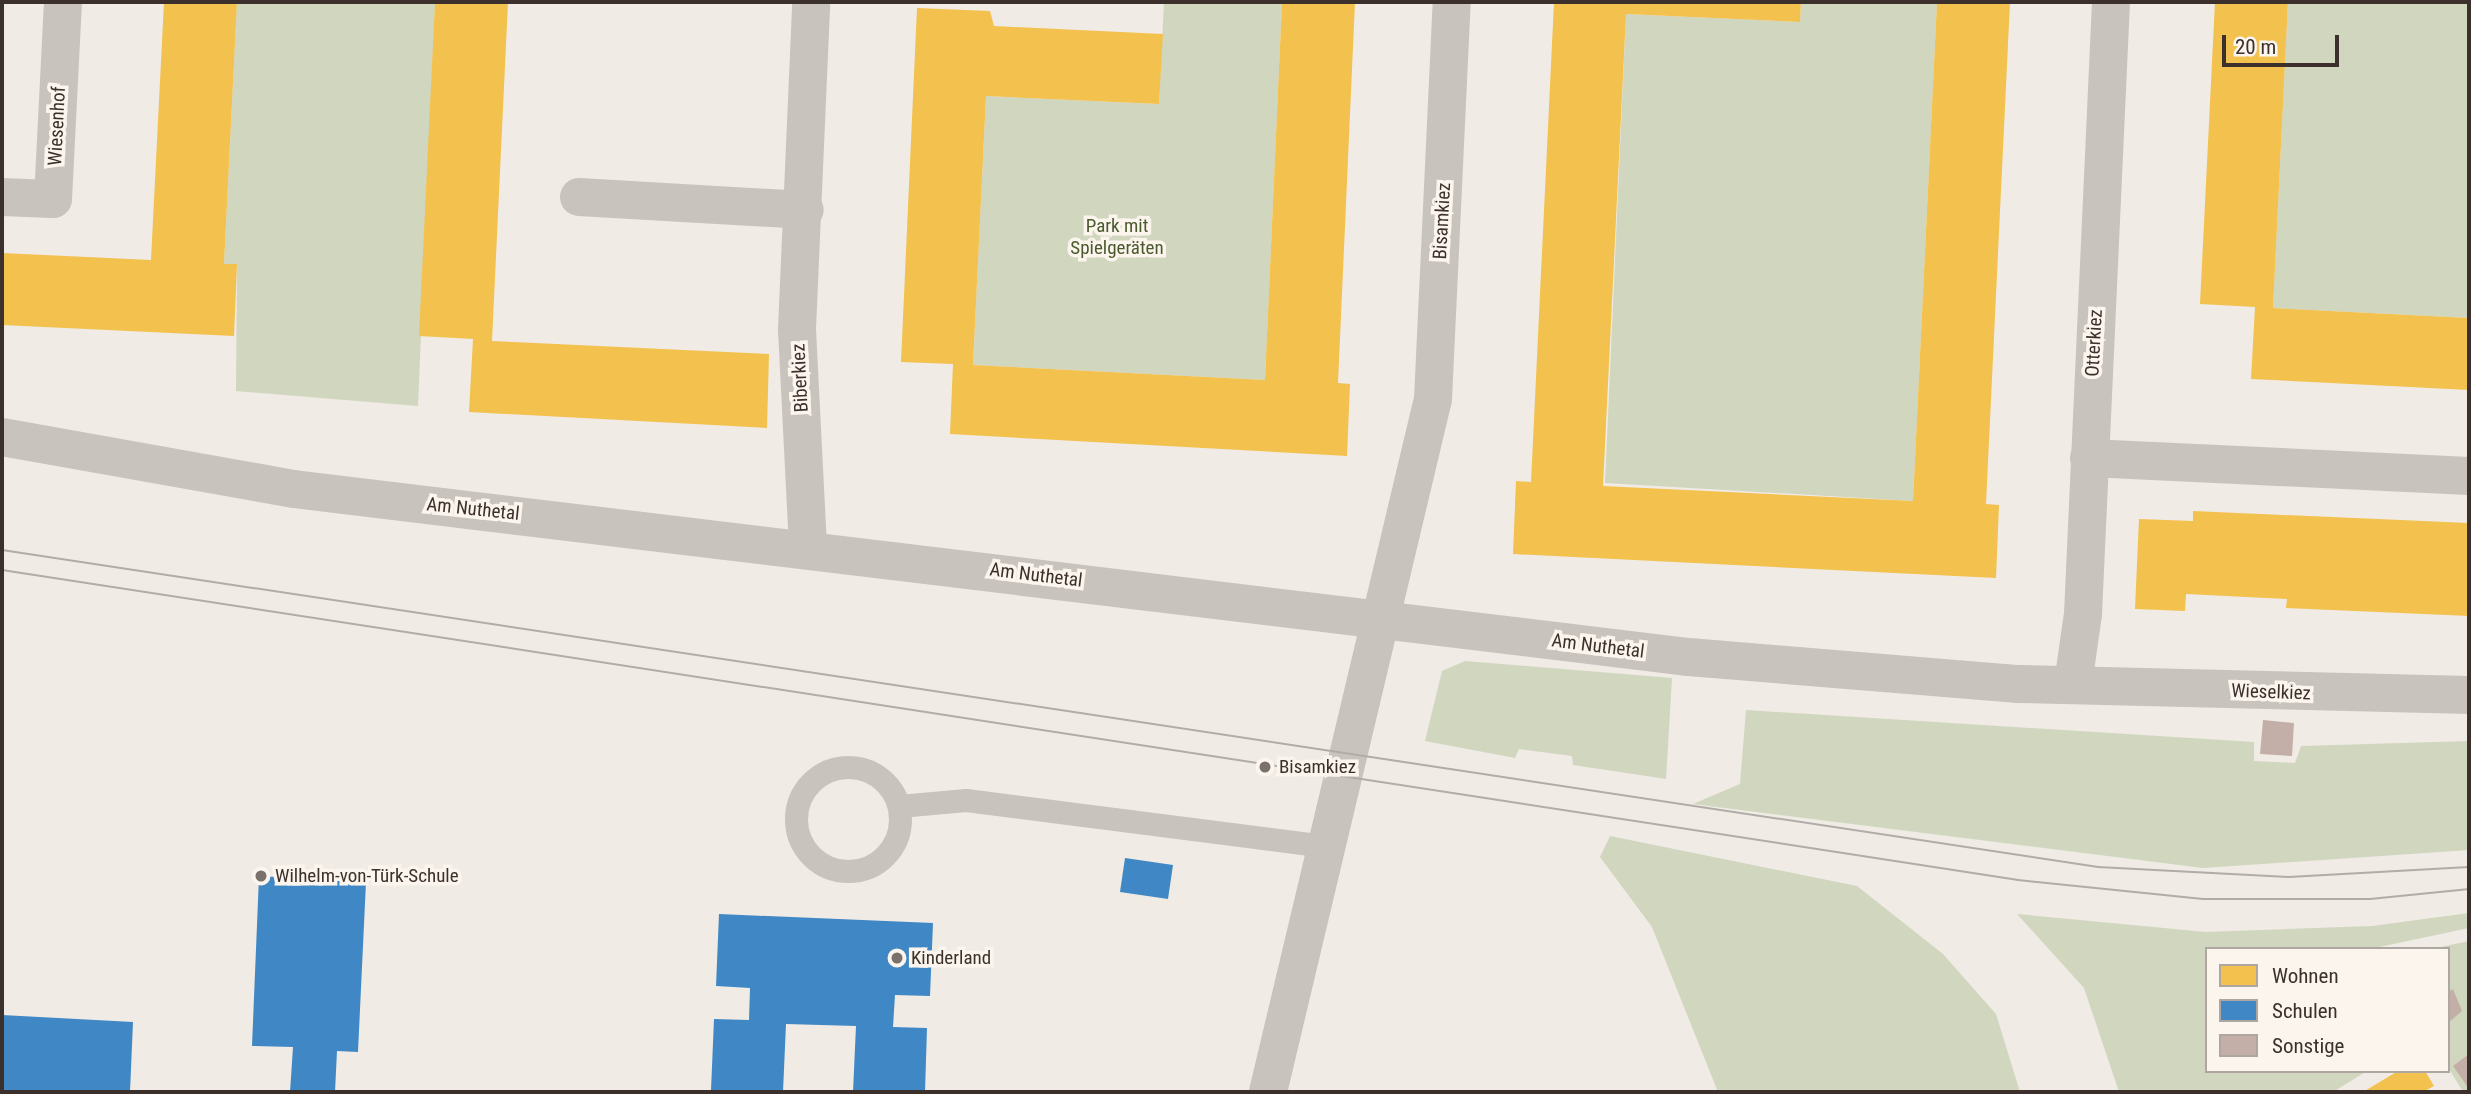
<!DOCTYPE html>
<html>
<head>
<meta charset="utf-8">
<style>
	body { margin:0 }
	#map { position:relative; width:2471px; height:1094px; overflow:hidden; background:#f0ebe5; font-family:"Roboto Condensed",sans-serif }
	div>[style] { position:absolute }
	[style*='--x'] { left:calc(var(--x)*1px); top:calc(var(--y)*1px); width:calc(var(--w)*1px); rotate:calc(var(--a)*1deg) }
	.green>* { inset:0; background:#d1d6bf }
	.homes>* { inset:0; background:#f2c14e }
	.schools>* { inset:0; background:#3f88c5 }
	.building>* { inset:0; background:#c3afa7 }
	.lane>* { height:23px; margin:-11.5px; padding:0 11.5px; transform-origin:11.5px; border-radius:11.5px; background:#c9c3be }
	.lane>.ring { margin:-11.5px; padding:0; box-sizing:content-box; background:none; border:23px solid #c9c3be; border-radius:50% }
	.street>* { height:38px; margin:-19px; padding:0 19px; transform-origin:19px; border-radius:19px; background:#c9c3be }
	.tram>* { height:2px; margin:-1px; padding:0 1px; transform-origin:1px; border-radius:1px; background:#b1aca8 }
	.dots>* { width:19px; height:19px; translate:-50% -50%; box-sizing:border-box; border:4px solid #fbf5ee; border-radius:50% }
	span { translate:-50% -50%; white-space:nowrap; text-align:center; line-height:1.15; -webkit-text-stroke:7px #fbf5ee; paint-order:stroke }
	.street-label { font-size:19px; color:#3b302b }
	.park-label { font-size:19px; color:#4a5a2e }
	.poi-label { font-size:19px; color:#3b302b }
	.left { translate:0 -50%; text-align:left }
	.frame { position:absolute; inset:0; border:4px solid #3b302b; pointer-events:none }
	.legend { position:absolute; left:2205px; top:947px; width:245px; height:126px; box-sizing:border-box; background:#fbf5ee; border:2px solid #aea6a0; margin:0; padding:9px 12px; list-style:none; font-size:21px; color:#3b302b }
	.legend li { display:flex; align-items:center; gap:14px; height:35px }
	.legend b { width:35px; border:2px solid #aea6a0 }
	.scale { position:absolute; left:2222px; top:35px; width:117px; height:32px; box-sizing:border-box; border:4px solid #3b302b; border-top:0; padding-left:9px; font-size:21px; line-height:24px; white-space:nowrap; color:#3b302b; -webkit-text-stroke:5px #fbf5ee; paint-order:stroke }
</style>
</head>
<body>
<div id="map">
	<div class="green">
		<i style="clip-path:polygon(237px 2px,435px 2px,418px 406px,236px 391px,237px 265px,224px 264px)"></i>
		<i style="clip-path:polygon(1164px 2px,1282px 2px,1265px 380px,973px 365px,986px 96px,1159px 104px)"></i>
		<i style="clip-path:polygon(1801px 2px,1937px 2px,1913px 501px,1605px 483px,1626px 14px,1800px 22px)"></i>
		<i style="clip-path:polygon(2288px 2px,2469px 2px,2469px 318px,2273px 308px)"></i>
		<i style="clip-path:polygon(1465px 661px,1672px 678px,1666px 779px,1573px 765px,1572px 756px,1519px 749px,1515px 758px,1425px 741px,1442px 671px)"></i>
		<i style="clip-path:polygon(1746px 710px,2254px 742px,2254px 761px,2295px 763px,2301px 746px,2469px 741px,2469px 850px,2203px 868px,1693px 804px,1740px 784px)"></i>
		<i style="clip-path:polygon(1610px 836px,1857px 886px,1943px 954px,1996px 1014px,2020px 1092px,1718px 1092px,1652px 927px,1600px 857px)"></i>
		<i style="clip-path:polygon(2469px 913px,2469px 928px,2370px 949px,2207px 949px,2207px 1071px,2367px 1071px,2333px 1092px,2119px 1092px,2084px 988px,2017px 914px,2206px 932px,2372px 926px)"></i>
		<i style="clip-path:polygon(2469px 941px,2469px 1092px,2463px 1092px,2448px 1067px,2448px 949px,2431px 949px)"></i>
	</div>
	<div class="homes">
		<i style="clip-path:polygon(164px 2px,237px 2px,224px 264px,237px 264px,234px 336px,2px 325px,2px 253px,151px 260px)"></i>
		<i style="clip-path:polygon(435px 2px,508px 2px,492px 341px,769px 354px,767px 428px,469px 412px,473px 339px,419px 336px)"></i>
		<i style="clip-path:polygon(1282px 2px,1355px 2px,1338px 383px,1350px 384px,1347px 456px,950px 434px,953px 364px,901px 362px,917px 8px,990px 11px,994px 26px,1163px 34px,1159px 104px,986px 96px,973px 365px,1265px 380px)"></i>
		<i style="clip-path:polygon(1554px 2px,1801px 2px,1800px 22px,1626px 14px,1603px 486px,1913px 501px,1937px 2px,2010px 2px,1986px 504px,1999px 505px,1996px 578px,1513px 554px,1516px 481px,1531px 482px)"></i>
		<i style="clip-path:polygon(2215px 2px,2288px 2px,2273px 308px,2469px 318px,2469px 390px,2251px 379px,2255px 307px,2200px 304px)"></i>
		<i style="clip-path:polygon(2193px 511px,2469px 523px,2469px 616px,2286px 608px,2287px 599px,2186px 594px,2185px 611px,2135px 609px,2139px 519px,2193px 521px)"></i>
		<i style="clip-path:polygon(2398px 1071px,2425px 1071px,2434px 1086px,2423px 1092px,2363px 1092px)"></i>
	</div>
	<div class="schools">
		<i style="clip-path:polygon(1125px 858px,1173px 865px,1168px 899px,1120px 892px)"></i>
		<i style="clip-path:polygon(259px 876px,366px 882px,358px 1052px,337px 1051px,335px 1092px,290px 1092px,293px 1047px,252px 1046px)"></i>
		<i style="clip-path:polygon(719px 914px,933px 923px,930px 996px,895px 995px,893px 1027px,927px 1028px,925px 1092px,853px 1092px,856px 1026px,786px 1024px,783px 1092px,711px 1090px,714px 1019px,749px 1020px,750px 988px,716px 986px)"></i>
		<i style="clip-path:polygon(2px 1015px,133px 1022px,130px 1092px,2px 1092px)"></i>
	</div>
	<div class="building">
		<i style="clip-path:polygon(2263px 720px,2294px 723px,2292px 756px,2260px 754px)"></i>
		<i style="clip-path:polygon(2453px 989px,2462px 1011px,2448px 1023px,2448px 992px)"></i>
		<i style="clip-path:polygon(2469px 1054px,2469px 1089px,2453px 1066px)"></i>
	</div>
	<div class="lane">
		<i class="ring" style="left:796px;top:767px;width:81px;height:81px"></i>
		<i style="--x:899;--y:806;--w:67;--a:-5.1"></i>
		<i style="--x:966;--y:800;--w:360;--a:7.3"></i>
	</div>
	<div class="street">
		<i style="--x:2;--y:197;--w:51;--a:2.2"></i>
		<i style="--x:53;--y:199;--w:197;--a:-87.1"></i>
		<i style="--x:579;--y:197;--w:226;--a:3.3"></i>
		<i style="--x:2;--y:437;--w:297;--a:10.1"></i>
		<i style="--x:294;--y:489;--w:1405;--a:6.87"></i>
		<i style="--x:1689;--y:657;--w:331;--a:4.7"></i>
		<i style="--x:2019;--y:684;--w:450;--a:1.4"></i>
		<i style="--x:2089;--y:458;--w:380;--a:2.7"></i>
		<i style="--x:808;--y:547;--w:218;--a:-92.9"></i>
		<i style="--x:797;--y:329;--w:327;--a:-87.5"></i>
		<i style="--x:2073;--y:684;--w:71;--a:-81.9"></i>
		<i style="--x:2083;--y:614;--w:613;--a:-87.38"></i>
		<i style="--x:1268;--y:1092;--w:712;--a:-76.61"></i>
		<i style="--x:1433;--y:399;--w:397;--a:-87.3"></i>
	</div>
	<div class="tram">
		<i style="--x:2;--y:550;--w:2120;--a:8.6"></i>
		<i style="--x:2098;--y:867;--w:191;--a:3"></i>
		<i style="--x:2289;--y:877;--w:180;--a:-3.2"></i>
		<i style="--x:2;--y:570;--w:2040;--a:8.74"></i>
		<i style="--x:2018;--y:880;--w:186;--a:5.9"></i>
		<i style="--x:2203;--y:899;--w:167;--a:0"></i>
		<i style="--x:2370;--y:899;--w:100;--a:-5.8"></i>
	</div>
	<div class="dots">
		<i style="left:1265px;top:767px;background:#7a716c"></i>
		<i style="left:261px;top:876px;background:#7a716c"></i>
		<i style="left:897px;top:958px;background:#7a716c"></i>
	</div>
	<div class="street-label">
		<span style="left:57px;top:126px;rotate:-87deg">Wiesenhof</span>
		<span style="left:1442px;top:221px;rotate:-87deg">Bisamkiez</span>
		<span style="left:2094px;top:343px;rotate:-87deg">Otterkiez</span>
		<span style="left:800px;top:378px;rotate:-93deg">Biberkiez</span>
		<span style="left:473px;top:509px;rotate:6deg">Am Nuthetal</span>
		<span style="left:1036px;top:575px;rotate:7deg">Am Nuthetal</span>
		<span style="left:1598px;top:646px;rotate:7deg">Am Nuthetal</span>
		<span style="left:2271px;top:692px;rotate:2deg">Wieselkiez</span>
	</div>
	<div class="park-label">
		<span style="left:1117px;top:237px">Park mit<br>Spielgeräten</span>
	</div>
	<div class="poi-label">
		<span class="left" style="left:1279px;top:767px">Bisamkiez</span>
		<span class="left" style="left:275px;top:876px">Wilhelm-von-Türk-Schule</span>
		<span class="left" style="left:911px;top:958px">Kinderland</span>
	</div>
	<div class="frame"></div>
	<ul class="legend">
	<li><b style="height:19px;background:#f2c14e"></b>Wohnen</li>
	<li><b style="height:19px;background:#3f88c5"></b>Schulen</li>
	<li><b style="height:19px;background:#c3afa7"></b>Sonstige</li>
	</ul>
	<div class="scale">20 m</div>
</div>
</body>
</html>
